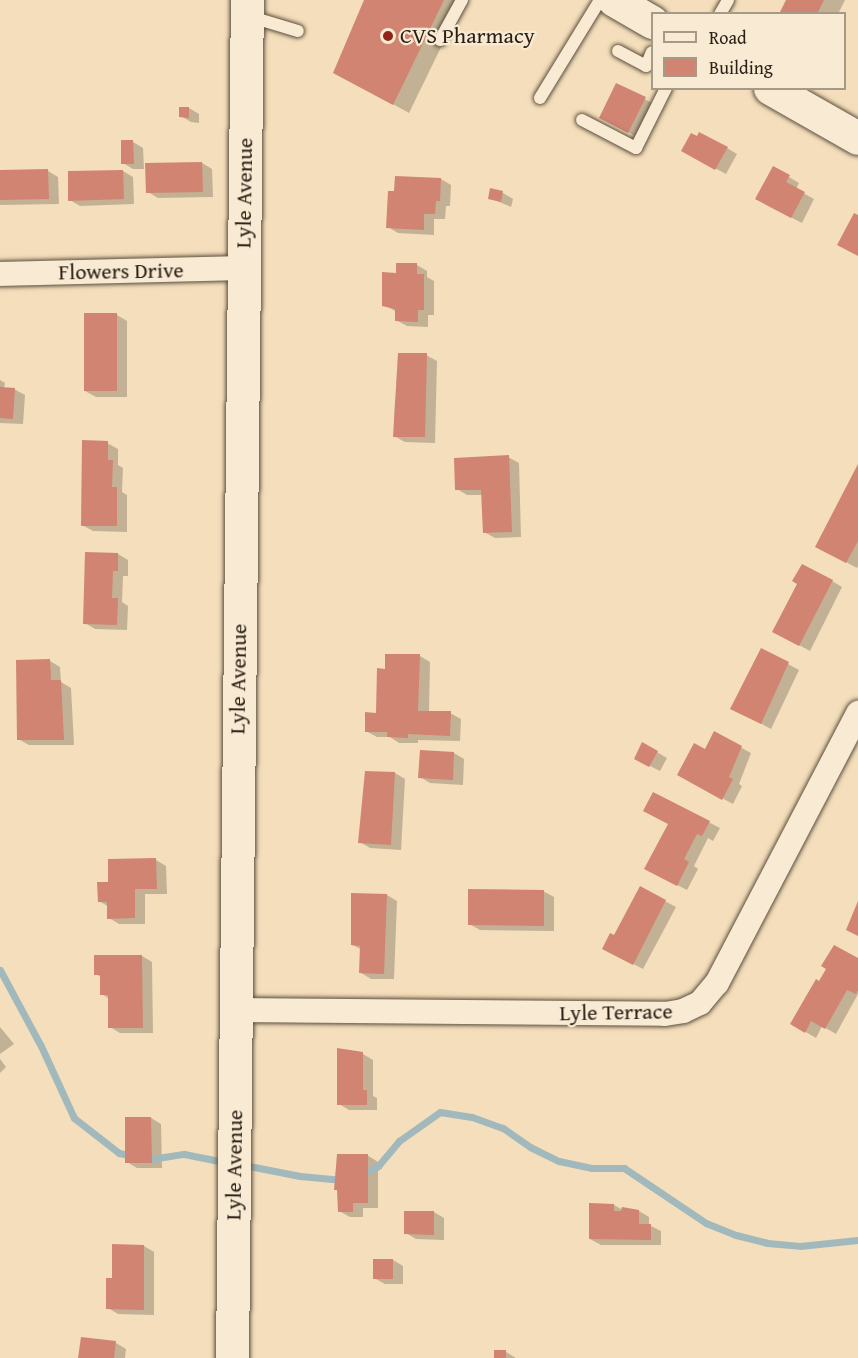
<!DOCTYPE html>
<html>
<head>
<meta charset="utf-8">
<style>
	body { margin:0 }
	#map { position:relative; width:858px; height:1358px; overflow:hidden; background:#f4debb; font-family:"Gentium Book Plus",serif }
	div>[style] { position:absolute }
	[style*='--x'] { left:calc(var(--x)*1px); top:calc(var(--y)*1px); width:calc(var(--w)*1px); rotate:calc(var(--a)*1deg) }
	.shadow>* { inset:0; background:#0003 }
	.stream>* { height:7px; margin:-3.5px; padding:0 3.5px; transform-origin:3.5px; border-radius:3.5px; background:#a1b9bc }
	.building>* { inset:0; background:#d08471 }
	.roads { filter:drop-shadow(0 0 2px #5c4f3e) drop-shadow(0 0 2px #5c4f3e) }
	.lane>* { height:12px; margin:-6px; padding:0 6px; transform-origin:6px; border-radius:6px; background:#f8ead3 }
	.street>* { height:24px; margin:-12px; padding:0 12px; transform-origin:12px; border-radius:12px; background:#f8ead3 }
	.secondary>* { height:33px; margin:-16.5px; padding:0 16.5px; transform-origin:16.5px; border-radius:16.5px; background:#f8ead3 }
	.dots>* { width:16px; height:16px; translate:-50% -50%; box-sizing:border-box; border:3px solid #f8ead3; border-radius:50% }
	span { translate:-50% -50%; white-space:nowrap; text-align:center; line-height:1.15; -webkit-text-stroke:4.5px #f8ead3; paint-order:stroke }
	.poi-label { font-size:22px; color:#291f14 }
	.left { translate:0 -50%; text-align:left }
	.street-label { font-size:22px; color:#291f14 }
	.legend { position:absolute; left:651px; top:12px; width:195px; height:78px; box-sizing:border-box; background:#f8ead3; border:2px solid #a59987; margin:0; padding:8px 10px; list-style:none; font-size:18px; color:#291f14 }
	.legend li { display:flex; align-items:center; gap:12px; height:30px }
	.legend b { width:30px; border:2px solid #a59987 }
</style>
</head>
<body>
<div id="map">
	<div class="shadow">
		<i style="clip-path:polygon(365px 0,464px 0,409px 113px,351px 81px)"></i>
		<i style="clip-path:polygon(788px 0,845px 0,838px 14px,780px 14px)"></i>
		<i style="clip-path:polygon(617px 85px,656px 105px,639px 138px,611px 123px)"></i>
		<i style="clip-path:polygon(189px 108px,199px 114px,199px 123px,191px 122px,181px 116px)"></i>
		<i style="clip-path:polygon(133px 142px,143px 148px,144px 169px,133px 169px,123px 163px)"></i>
		<i style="clip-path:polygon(727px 148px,737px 154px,726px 174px,683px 151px)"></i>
		<i style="clip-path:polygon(202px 163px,212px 169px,213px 197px,158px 198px,148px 192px)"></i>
		<i style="clip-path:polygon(774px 168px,799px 183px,796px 189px,814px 199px,802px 223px,767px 205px)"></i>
		<i style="clip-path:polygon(48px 171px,58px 177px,59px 204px,0 205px,0 172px)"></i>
		<i style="clip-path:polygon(123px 171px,133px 177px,134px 204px,80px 206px,70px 200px)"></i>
		<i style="clip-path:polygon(441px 179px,451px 185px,450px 206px,446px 206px,445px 219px,434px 219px,434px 235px,398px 233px,388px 227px)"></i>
		<i style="clip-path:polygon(503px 193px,513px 199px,511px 207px,490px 198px)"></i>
		<i style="clip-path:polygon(417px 265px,427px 271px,427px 277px,434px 281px,434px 315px,428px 315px,428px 327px,407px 326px,396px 320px,397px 312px,384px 305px,397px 274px)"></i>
		<i style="clip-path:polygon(117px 315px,127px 321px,127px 397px,96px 397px,85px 391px)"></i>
		<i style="clip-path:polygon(426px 355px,437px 361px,435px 443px,405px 442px,394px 436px,395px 401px)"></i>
		<i style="clip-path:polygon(0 380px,5px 383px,4px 389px,14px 389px,25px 395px,23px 424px,0 423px)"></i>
		<i style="clip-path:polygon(107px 443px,118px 449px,118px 465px,123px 468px,122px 492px,127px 495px,127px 532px,93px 531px,82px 525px)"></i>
		<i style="clip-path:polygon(508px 457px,519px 463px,521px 537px,495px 538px,484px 532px,483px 495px,467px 495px,457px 489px)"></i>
		<i style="clip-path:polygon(858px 467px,858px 566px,857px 568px,827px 552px)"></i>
		<i style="clip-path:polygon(118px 554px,128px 560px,128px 576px,123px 576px,122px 602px,128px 606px,127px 630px,95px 629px,85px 623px)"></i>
		<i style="clip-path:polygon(832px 581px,842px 587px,810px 651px,784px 637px)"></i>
		<i style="clip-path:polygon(762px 650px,799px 670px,771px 729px,743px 714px)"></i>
		<i style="clip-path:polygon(420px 656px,430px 662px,429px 712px,450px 713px,461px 719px,460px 741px,418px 740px,418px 743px,399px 743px,390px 737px,377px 737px,366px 731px,378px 714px,387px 671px)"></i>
		<i style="clip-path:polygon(50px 661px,60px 667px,61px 682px,71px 688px,74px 745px,29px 745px,18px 739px)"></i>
		<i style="clip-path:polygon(714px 733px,751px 753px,739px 784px,742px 786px,733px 804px,679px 775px,705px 751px)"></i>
		<i style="clip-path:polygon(643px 744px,667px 758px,660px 771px,646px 764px)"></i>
		<i style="clip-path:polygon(454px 753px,464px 759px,463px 785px,430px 783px,420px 777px)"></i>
		<i style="clip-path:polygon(395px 773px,405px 779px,401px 850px,370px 848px,360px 842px)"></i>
		<i style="clip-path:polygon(654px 794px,720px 828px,713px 841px,708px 838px,694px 866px,698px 869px,687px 890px,656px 874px,670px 824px)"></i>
		<i style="clip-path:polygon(156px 860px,166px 866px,167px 894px,145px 894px,145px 924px,119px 924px,109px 918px,109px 907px,99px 901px,109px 883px)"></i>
		<i style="clip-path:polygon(640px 888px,676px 907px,643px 969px,614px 954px,615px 937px)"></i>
		<i style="clip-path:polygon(543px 891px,554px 897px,554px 931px,480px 930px,469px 924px)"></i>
		<i style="clip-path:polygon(387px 895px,397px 901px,394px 979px,371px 979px,361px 973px,362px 950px,353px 945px)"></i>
		<i style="clip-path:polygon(142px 956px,152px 962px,153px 1033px,120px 1033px,110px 1027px,109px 999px,102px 994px,101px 977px,96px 974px,95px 957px)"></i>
		<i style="clip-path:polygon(858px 960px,858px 994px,836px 1034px,822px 1026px,816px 1038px,792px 1024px,820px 983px)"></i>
		<i style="clip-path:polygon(0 1027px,14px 1044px,0 1054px)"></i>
		<i style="clip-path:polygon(363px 1054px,373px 1060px,373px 1096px,377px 1098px,377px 1110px,349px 1110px,339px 1104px)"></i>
		<i style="clip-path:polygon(0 1059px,6px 1067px,0 1073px)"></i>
		<i style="clip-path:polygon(151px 1118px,161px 1124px,162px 1168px,137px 1168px,127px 1162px)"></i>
		<i style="clip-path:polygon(367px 1155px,378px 1162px,378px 1208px,363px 1208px,363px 1217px,350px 1217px,339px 1211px)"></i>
		<i style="clip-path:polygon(614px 1205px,623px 1210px,639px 1211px,649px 1217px,649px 1225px,661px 1231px,661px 1245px,601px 1245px,590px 1239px)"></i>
		<i style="clip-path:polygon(434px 1212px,444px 1218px,444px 1240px,416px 1239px,406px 1233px)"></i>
		<i style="clip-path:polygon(144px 1246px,154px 1252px,154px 1315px,118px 1314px,108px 1308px,114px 1280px)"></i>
		<i style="clip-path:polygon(393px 1260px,403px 1266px,403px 1284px,385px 1284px,374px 1278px)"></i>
		<i style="clip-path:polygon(116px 1343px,126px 1349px,125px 1358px,80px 1358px)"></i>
		<i style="clip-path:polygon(506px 1352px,516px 1358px,496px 1358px)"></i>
	</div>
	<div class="stream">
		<i style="--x:0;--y:970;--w:86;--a:61.7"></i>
		<i style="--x:41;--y:1046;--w:79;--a:65.4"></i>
		<i style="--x:74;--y:1118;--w:57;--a:37.9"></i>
		<i style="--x:119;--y:1153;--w:14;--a:12"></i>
		<i style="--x:143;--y:1158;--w:8;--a:7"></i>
		<i style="--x:151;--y:1159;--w:33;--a:-9"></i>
		<i style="--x:184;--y:1154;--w:41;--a:11.3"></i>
		<i style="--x:244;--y:1165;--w:57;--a:11.1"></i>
		<i style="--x:300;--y:1176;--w:43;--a:5.3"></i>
		<i style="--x:361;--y:1174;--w:19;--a:-25"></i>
		<i style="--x:378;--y:1166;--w:33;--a:-50"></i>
		<i style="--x:399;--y:1141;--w:50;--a:-35.3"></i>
		<i style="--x:440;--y:1112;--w:32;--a:9"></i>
		<i style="--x:472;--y:1117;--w:33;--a:20"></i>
		<i style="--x:503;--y:1128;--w:33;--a:35"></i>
		<i style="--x:530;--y:1147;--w:32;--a:26"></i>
		<i style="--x:559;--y:1161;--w:34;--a:12"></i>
		<i style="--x:592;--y:1168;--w:32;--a:0"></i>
		<i style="--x:624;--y:1168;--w:99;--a:33.9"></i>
		<i style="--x:706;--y:1223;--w:32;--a:22"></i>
		<i style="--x:736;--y:1235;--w:32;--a:14"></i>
		<i style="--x:767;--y:1243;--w:33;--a:5"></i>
		<i style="--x:800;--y:1246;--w:58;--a:-5.9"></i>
	</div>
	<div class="building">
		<i style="clip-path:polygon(364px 0,444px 0,393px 105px,333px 73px)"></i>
		<i style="clip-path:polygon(786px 0,824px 0,817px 14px,779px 14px)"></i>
		<i style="clip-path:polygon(616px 83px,646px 97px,628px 133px,599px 118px)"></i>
		<i style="clip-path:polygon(179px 107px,189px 107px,189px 118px,179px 117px)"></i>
		<i style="clip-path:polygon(699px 132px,728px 147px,715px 170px,681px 151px,691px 133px,697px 136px)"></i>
		<i style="clip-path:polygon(121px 140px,133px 140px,134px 164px,121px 164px)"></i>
		<i style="clip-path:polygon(202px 162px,203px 192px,146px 193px,145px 163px)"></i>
		<i style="clip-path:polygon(773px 166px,790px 175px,786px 182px,805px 192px,791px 218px,755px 199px)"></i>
		<i style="clip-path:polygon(48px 169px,49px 199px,0 200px,0 170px)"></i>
		<i style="clip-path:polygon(123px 170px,124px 199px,68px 201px,68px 171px)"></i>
		<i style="clip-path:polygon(395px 176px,441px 178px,440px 201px,436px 201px,435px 214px,424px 214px,424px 230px,386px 228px,388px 191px,394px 191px)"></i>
		<i style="clip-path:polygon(490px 188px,503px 191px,501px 202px,488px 199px)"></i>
		<i style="clip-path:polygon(854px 213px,858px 215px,858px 256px,837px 245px)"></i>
		<i style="clip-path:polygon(396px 263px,417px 263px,417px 274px,424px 274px,424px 310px,418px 310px,418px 322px,395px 321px,395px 309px,382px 306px,382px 272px,396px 273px)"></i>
		<i style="clip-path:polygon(84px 313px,117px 313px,117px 391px,84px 391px)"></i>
		<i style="clip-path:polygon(398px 353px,427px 353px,425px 437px,393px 437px)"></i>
		<i style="clip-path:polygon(0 387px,15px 388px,13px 419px,0 418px)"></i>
		<i style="clip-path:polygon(82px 440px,108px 441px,108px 460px,113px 460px,112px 487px,117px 487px,117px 526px,81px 526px)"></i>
		<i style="clip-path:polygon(509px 455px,512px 532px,483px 533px,481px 490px,455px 490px,454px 458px)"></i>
		<i style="clip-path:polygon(858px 464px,858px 541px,846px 563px,815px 547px)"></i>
		<i style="clip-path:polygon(85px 552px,118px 553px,118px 571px,113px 571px,112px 598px,118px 598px,117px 625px,83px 624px)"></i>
		<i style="clip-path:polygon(802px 564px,833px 580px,799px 646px,772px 632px,797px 584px,792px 581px)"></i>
		<i style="clip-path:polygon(761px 648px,789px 662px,761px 724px,730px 709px)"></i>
		<i style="clip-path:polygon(385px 654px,420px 654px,418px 711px,451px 711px,450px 736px,408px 734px,408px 738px,387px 737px,387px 732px,365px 732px,365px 712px,376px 713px,377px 668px,385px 669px)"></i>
		<i style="clip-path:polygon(50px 659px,51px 680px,61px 680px,64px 740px,17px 740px,16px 660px)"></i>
		<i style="clip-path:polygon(714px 731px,742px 746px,729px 777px,733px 779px,722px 800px,677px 775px,694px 743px,705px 749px)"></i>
		<i style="clip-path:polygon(642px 742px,658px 751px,649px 767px,634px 759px)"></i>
		<i style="clip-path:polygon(420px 750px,454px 752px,453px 780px,418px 778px)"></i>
		<i style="clip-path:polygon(365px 771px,395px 772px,391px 845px,358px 843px)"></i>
		<i style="clip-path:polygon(653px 792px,710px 821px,702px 836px,697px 834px,684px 859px,689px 862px,677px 886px,644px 869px,668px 824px,643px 811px)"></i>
		<i style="clip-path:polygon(156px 858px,157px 889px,135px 889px,135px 918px,107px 919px,107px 902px,98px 902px,97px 882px,108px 882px,108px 859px)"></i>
		<i style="clip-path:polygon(640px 886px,666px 900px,633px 965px,602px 949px,610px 933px,614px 935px)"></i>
		<i style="clip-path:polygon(468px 889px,544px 890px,544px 926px,468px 925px)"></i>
		<i style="clip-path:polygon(351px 893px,387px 894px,384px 974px,359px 973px,360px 946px,351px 945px)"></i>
		<i style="clip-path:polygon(858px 901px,858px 936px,846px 930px)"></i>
		<i style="clip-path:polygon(834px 945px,858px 958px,858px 990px,856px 994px,847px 990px,825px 1029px,811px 1021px,805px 1033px,790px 1024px,816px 979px,819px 981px,826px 969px,821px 966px)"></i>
		<i style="clip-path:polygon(94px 955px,142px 955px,143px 1028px,108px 1028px,108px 995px,100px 995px,100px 975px,94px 975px)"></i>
		<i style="clip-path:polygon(337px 1048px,363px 1052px,363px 1090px,367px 1090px,367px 1105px,337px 1105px)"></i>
		<i style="clip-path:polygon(125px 1117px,151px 1117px,152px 1163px,125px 1163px)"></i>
		<i style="clip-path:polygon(337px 1154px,368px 1154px,368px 1203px,353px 1203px,353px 1212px,338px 1212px,337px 1190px,334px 1190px)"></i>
		<i style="clip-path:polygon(589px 1203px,614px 1204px,614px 1211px,621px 1211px,622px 1207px,639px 1210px,639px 1224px,651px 1224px,651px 1240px,589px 1239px)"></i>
		<i style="clip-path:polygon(404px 1211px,434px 1211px,434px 1235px,404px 1234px)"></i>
		<i style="clip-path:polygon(112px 1244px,144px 1245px,144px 1310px,106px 1309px,106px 1278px,112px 1278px)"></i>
		<i style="clip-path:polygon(373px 1259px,393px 1259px,393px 1279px,373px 1279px)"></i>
		<i style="clip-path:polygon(81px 1337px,116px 1341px,114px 1358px,78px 1358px)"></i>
		<i style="clip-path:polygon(494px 1350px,506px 1350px,506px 1358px,494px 1358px)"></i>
	</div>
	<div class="roads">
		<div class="lane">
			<i style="--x:720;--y:14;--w:16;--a:-60"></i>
			<i style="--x:248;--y:16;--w:52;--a:16.7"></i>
			<i style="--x:440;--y:40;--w:46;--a:-61.2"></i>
			<i style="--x:618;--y:51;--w:32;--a:28"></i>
			<i style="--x:646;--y:66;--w:15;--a:-67"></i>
			<i style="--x:540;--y:98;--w:115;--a:-58.5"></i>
			<i style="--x:582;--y:120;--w:61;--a:27.4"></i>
			<i style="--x:636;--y:148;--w:67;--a:-63.4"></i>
		</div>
		<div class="street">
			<i style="--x:0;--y:274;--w:242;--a:-1.4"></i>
			<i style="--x:235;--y:1010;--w:430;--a:0.5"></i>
			<i style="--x:665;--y:1014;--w:18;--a:-9"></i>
			<i style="--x:683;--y:1011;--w:19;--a:-25"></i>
			<i style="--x:700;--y:1003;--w:26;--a:-50"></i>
			<i style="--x:717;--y:983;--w:305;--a:-62.4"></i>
		</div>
		<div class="secondary">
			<i style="--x:614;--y:0;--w:44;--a:30.1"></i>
			<i style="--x:770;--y:88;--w:101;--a:29.6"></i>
			<i style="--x:232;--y:1358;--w:1358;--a:-89.37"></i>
		</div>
	</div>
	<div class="dots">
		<i style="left:388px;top:36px;background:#8f2418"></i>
	</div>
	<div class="poi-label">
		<span class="left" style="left:400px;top:36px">CVS Pharmacy</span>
	</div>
	<div class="street-label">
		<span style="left:244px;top:193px;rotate:-89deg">Lyle Avenue</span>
		<span style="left:121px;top:271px;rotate:-1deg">Flowers Drive</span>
		<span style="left:238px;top:679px;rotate:-89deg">Lyle Avenue</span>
		<span style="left:616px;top:1012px;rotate:-1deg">Lyle Terrace</span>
		<span style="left:234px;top:1165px;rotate:-89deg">Lyle Avenue</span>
	</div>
	<ul class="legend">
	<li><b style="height:8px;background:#f8ead3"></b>Road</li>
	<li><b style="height:16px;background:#d08471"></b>Building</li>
	</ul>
</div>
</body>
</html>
